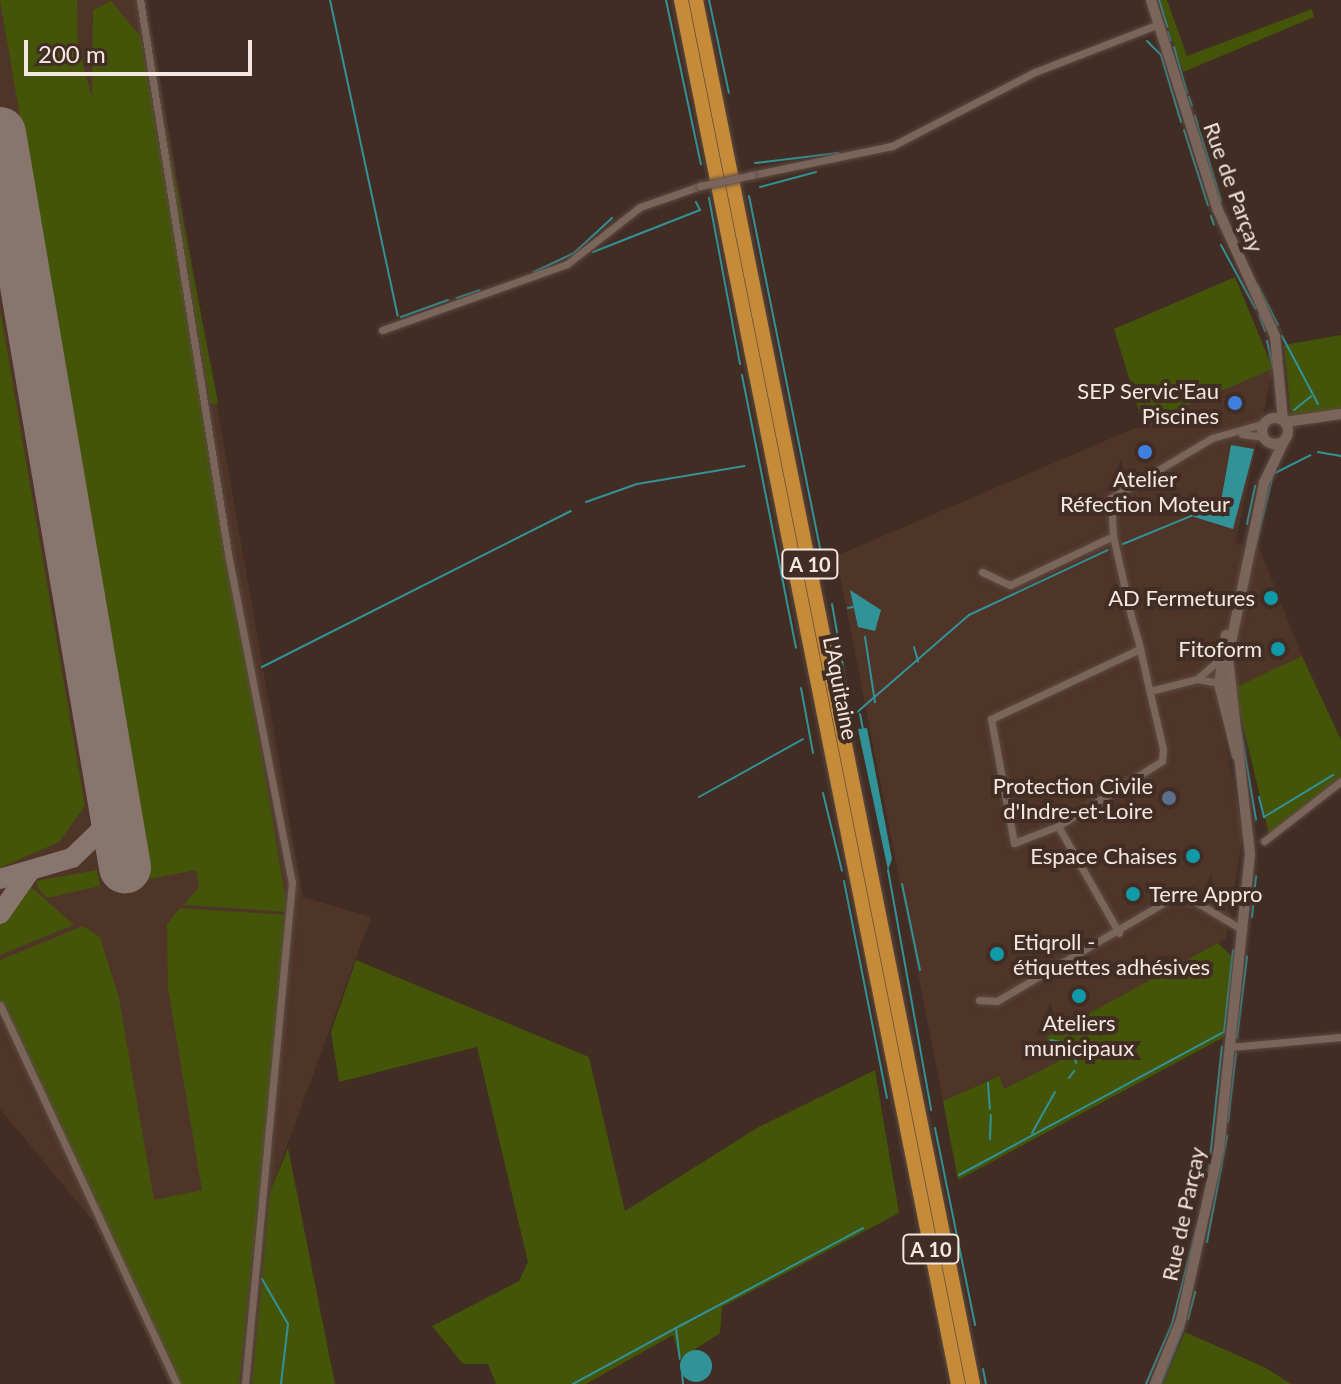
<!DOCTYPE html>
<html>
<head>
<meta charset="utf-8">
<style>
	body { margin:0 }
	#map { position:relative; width:1341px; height:1384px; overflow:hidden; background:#412d23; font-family:Lato,sans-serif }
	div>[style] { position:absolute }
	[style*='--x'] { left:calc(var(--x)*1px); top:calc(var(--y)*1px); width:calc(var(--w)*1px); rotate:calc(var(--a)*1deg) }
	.built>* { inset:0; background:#4f3528 }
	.green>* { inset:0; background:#445408 }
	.water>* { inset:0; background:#319398 }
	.round { border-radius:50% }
	.stream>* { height:2px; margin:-1px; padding:0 1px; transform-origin:1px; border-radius:1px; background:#319398 }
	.taxiway>* { height:20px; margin:-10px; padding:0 10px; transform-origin:10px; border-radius:10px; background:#88766e }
	.runway>* { height:52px; margin:-26px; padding:0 26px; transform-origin:26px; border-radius:26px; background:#88766e }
	.roads { filter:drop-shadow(0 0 2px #5c4b43) drop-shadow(0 0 2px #5c4b43) }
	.street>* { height:7px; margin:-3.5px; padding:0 3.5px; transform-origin:3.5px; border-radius:3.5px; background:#7b655a }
	.secondary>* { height:10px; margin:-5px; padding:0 5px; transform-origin:5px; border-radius:5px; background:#7b655a }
	.secondary>.ring { margin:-5px; padding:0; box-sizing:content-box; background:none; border:10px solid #7b655a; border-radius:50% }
	.highway>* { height:14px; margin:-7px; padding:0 7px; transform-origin:7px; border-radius:7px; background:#c68b39 }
	.bridges { filter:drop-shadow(0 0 2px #5c4b43) drop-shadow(0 0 2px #5c4b43) }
	.street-bridge>* { height:7px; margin:-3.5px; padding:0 3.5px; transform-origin:3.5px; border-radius:3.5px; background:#7b655a }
	.dots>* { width:22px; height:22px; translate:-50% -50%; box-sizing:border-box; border:4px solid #412d23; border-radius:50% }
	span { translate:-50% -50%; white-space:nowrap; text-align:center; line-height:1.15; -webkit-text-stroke:8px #412d23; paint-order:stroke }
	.shield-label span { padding:2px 6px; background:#412d23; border:2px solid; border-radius:6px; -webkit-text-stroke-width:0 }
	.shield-label { font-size:20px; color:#f4e6e0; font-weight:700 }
	.street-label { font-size:22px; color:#f4e6e0 }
	.poi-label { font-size:22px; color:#f4e6e0 }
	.right { translate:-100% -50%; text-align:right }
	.left { translate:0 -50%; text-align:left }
	.scale { position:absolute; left:24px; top:40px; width:228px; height:36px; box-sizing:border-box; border:4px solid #f4e6e0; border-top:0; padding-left:10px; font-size:24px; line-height:28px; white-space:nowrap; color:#f4e6e0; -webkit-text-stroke:6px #412d23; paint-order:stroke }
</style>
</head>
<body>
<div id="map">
	<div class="built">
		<i style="clip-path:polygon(0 0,146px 0,303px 897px,371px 917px,270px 1192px,252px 1384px,169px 1384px,93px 1221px,0 1109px)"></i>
		<i style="clip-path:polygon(1273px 369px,1235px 543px,1259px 547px,1302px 656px,1216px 696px,1243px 833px,1226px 939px,1047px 1037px,1060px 1061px,1003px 1090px,998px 1076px,943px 1101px,836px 556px)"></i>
	</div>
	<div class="green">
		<i style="clip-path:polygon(0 0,77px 0,78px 47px,92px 97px,93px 10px,111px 1px,141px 37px,288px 912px,184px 905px,199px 887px,196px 870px,150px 879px)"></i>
		<i style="clip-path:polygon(141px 0,218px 403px,213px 404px,210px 402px)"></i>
		<i style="clip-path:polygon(1159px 0,1167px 0,1187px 56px,1312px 9px,1314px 17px,1183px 72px)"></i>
		<i style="clip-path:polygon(1235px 277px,1273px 369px,1143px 424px,1114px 329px)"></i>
		<i style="clip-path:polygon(0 309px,85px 806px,59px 842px,0 868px)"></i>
		<i style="clip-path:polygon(1341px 335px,1341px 410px,1291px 417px,1284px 345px)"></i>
		<i style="clip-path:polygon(1302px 656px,1341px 740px,1341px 781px,1269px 834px,1234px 688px)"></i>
		<i style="clip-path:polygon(97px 870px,100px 886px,47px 898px,38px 888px,36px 881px)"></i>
		<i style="clip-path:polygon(30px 886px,74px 925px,0 955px,0 923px)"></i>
		<i style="clip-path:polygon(180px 908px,288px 915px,239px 1384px,178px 1384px,0 1005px,0 960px,83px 926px,100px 937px,119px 998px,154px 1200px,202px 1190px,168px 989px,167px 924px)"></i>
		<i style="clip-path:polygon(1218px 943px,1235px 960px,1224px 1037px,958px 1180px,943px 1101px,999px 1076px,1004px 1089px,1059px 1061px,1046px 1037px)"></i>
		<i style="clip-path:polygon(356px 960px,589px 1057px,625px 1211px,757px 1128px,875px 1070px,899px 1213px,722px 1307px,720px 1333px,680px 1359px,673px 1335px,586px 1384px,496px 1384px,488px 1364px,463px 1364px,432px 1326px,519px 1281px,528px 1262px,477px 1047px,339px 1082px,331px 1032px)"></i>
		<i style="clip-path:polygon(288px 1148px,335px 1384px,252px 1384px,270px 1192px)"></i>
		<i style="clip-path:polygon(1185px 1332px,1266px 1368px,1291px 1384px,1163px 1384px)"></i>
	</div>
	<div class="water">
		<i style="clip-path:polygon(1231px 445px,1254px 449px,1233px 529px,1191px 516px,1221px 501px)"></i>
		<i style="clip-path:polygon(850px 590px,881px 610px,875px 631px,858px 627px)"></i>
		<i style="clip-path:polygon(867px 728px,892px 859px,888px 870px,858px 729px)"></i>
		<i class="round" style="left:680px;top:1350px;width:32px;height:32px"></i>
	</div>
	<div class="stream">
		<i style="--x:330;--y:0;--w:323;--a:77.9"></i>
		<i style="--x:666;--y:0;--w:168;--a:78"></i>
		<i style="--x:709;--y:0;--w:95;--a:77.9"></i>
		<i style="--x:1159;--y:0;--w:28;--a:73"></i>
		<i style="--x:1168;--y:32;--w:9;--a:72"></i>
		<i style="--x:1147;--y:41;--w:20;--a:45"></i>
		<i style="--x:1161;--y:55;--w:70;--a:73.4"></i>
		<i style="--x:1174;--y:47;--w:48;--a:74.2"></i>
		<i style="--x:1189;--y:97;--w:9;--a:72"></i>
		<i style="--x:1195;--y:116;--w:89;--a:73"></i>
		<i style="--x:1184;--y:130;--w:79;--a:72.3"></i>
		<i style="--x:755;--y:163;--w:84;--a:-6.9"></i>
		<i style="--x:760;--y:187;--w:58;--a:-15"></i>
		<i style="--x:749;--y:196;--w:390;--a:78.6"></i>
		<i style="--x:709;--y:198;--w:169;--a:79.4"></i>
		<i style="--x:1211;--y:216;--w:9;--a:72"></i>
		<i style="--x:1221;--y:245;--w:72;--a:61.6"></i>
		<i style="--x:593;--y:252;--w:115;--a:-21.4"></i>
		<i style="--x:700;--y:210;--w:9;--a:-117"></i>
		<i style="--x:534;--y:272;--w:44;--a:-25.4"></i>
		<i style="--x:574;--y:253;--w:52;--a:-42.6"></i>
		<i style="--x:1257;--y:284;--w:46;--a:62.9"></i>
		<i style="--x:457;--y:298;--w:24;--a:-19"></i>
		<i style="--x:1259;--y:315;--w:17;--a:69"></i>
		<i style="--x:401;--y:317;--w:50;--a:-19.9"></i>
		<i style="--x:1282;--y:336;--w:77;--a:62.1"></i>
		<i style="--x:1267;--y:341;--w:27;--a:77"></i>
		<i style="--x:742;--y:375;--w:278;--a:78.8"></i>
		<i style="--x:1294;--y:410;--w:22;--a:-39"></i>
		<i style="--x:1318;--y:452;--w:23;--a:10"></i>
		<i style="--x:586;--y:502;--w:54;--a:-19.4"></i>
		<i style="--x:637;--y:484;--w:109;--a:-9.5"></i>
		<i style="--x:1247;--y:524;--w:39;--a:-78"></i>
		<i style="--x:1123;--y:544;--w:74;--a:-22.4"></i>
		<i style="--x:1255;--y:549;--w:77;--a:-76.5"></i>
		<i style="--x:1273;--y:474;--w:42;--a:-26.6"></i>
		<i style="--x:832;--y:604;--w:80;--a:80"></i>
		<i style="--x:848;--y:608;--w:5;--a:-11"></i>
		<i style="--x:865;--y:637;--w:66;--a:81.3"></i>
		<i style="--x:914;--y:647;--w:15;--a:74"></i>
		<i style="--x:262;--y:667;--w:346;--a:-26.8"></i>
		<i style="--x:801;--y:688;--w:66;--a:79.5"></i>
		<i style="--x:855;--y:714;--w:151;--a:-41"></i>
		<i style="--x:969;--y:615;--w:153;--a:-25.1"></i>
		<i style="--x:860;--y:714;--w:15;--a:79"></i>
		<i style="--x:1241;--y:731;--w:90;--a:80.4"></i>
		<i style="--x:823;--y:793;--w:80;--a:76.3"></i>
		<i style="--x:699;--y:797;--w:119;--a:-29.1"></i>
		<i style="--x:1259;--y:797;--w:21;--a:76"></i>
		<i style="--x:1264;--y:817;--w:81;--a:-31.3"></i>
		<i style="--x:888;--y:870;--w:244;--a:79.8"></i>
		<i style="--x:844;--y:881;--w:221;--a:78.8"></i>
		<i style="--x:902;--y:884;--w:88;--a:78.2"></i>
		<i style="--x:1252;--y:917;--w:41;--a:-84.4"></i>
		<i style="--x:1224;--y:1032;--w:82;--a:-83.7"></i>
		<i style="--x:1237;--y:1038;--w:82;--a:-83"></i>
		<i style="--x:1051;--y:1040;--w:19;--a:12"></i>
		<i style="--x:1070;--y:1044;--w:20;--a:72"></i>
		<i style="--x:1069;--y:1078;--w:9;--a:-54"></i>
		<i style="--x:988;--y:1083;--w:26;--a:86"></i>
		<i style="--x:1228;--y:1122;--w:69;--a:-83.4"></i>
		<i style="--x:935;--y:1128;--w:201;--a:78.5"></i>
		<i style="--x:1032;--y:1133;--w:47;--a:-60.7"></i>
		<i style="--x:990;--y:1139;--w:24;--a:-88"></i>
		<i style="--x:959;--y:1175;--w:301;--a:-28.4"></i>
		<i style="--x:1208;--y:1177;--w:131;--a:-83.9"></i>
		<i style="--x:1207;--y:1242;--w:108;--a:-79.3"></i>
		<i style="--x:262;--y:1279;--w:52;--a:60"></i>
		<i style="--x:288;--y:1324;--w:60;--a:96.7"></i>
		<i style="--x:1188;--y:1319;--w:28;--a:-75"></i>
		<i style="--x:676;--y:1328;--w:212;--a:-28.1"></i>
		<i style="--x:983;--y:1369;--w:15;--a:79"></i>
		<i style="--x:682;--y:1372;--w:12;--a:85"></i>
		<i style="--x:573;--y:1384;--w:117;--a:-28.5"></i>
		<i style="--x:676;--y:1328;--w:31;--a:83"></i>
		<i style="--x:1146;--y:1384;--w:65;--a:-66.6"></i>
		<i style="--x:1172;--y:1324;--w:101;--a:-75.7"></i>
		<i style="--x:1161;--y:1384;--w:61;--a:-68"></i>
	</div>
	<div class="taxiway">
		<i style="--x:0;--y:193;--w:24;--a:54"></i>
		<i style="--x:0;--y:879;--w:75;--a:-16.3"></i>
		<i style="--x:72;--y:858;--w:40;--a:-44"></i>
		<i style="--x:101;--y:830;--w:36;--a:-72"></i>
		<i style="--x:0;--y:914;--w:49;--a:-55"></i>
	</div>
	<div class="runway">
		<i style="--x:0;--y:133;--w:745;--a:80.34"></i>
	</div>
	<div class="roads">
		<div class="street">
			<i style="--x:140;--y:0;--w:561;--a:80.97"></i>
			<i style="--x:228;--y:554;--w:334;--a:79"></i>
			<i style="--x:292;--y:882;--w:504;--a:95.35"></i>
			<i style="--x:752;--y:175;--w:143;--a:-11.7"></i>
			<i style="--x:892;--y:146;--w:161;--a:-27.4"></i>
			<i style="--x:1035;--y:72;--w:133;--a:-21.2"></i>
			<i style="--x:382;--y:330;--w:196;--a:-19.6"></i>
			<i style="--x:567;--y:264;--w:93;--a:-38"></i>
			<i style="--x:640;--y:207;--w:64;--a:-19.3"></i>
			<i style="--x:1242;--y:434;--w:22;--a:8"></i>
			<i style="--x:1113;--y:536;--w:82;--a:77.3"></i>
			<i style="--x:1131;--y:616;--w:29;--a:74"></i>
			<i style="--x:1139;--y:644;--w:5;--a:79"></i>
			<i style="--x:1140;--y:649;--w:28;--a:77"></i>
			<i style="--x:1146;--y:676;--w:75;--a:76.9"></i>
			<i style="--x:1163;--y:749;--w:12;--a:95"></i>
			<i style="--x:1162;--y:761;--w:123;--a:148"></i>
			<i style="--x:1058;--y:826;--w:47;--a:158.9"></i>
			<i style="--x:1014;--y:843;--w:126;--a:-100.5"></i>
			<i style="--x:991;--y:719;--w:165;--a:-25.2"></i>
			<i style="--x:982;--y:572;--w:31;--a:25"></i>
			<i style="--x:1010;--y:585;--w:114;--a:-25.4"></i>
			<i style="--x:1113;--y:536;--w:38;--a:-93"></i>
			<i style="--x:1111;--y:498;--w:117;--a:-30.7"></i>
			<i style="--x:1212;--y:438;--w:55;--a:-15.8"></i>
			<i style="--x:1219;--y:672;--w:27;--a:75"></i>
			<i style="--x:1197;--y:679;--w:17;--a:10"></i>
			<i style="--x:1150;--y:691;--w:49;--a:-14.3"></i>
			<i style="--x:1197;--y:679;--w:30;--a:-41"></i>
			<i style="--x:1058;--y:826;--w:123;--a:60.3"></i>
			<i style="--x:1264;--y:841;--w:98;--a:-37.9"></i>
			<i style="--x:979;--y:1000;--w:18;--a:3"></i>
			<i style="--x:997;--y:1001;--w:203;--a:-30.5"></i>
			<i style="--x:1172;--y:898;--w:24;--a:9"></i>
			<i style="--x:1196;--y:902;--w:55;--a:30.8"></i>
			<i style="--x:0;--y:1005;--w:418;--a:65"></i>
			<i style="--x:1231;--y:1047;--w:110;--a:-5.2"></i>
		</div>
		<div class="secondary">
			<i style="--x:1151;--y:0;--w:218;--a:72.4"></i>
			<i style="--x:1217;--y:208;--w:141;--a:65.6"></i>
			<i style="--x:1275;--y:336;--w:84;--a:84.6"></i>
			<i class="ring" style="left:1262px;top:418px;width:16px;height:16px"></i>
			<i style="--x:1285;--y:422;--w:57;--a:-8.1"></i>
			<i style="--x:1226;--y:635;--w:49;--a:98.1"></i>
			<i style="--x:1219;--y:684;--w:74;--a:76"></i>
			<i style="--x:1155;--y:1384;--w:69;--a:-67.9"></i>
			<i style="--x:1181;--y:1320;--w:175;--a:-77.5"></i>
			<i style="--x:1219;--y:1149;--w:297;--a:-84"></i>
			<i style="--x:1250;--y:854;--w:198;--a:-96.4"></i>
			<i style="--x:1228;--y:657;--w:178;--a:-78.3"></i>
			<i style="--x:1264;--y:483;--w:47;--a:-64.5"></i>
		</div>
		<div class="highway">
			<i style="--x:681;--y:0;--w:1411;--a:78.68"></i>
			<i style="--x:696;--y:0;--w:1411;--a:78.68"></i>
		</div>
	</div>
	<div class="bridges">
		<div class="street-bridge">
			<i style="--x:700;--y:186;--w:53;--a:-11.9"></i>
		</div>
	</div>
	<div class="dots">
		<i style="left:1235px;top:403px;background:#3f7fe0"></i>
		<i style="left:1145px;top:452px;background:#3f7fe0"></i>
		<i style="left:1271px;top:598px;background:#0f9aa8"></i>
		<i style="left:1278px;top:649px;background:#0f9aa8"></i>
		<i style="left:1169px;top:798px;background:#5c6f8a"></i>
		<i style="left:1193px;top:856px;background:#0f9aa8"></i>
		<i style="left:1133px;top:894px;background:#0f9aa8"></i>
		<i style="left:997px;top:954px;background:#0f9aa8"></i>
		<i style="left:1079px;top:996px;background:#0f9aa8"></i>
	</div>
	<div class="shield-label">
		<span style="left:810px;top:564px">A 10</span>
		<span style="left:931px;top:1249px">A 10</span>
	</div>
	<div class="street-label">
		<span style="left:1234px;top:187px;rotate:70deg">Rue de Parçay</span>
		<span style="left:841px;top:688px;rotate:79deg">L'Aquitaine</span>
		<span style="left:1183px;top:1214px;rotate:-78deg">Rue de Parçay</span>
	</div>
	<div class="poi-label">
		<span class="right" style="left:1219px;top:403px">SEP Servic'Eau<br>Piscines</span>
		<span style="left:1145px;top:491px">Atelier<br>Réfection Moteur</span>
		<span class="right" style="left:1255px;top:598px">AD Fermetures</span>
		<span class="right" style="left:1262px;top:649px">Fitoform</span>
		<span class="right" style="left:1153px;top:798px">Protection Civile<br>d'Indre-et-Loire</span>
		<span class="right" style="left:1177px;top:856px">Espace Chaises</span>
		<span class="left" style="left:1149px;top:894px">Terre Appro</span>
		<span class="left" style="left:1013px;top:954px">Etiqroll -<br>étiquettes adhésives</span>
		<span style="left:1079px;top:1035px">Ateliers<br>municipaux</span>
	</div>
	<div class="scale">200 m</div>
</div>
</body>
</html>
